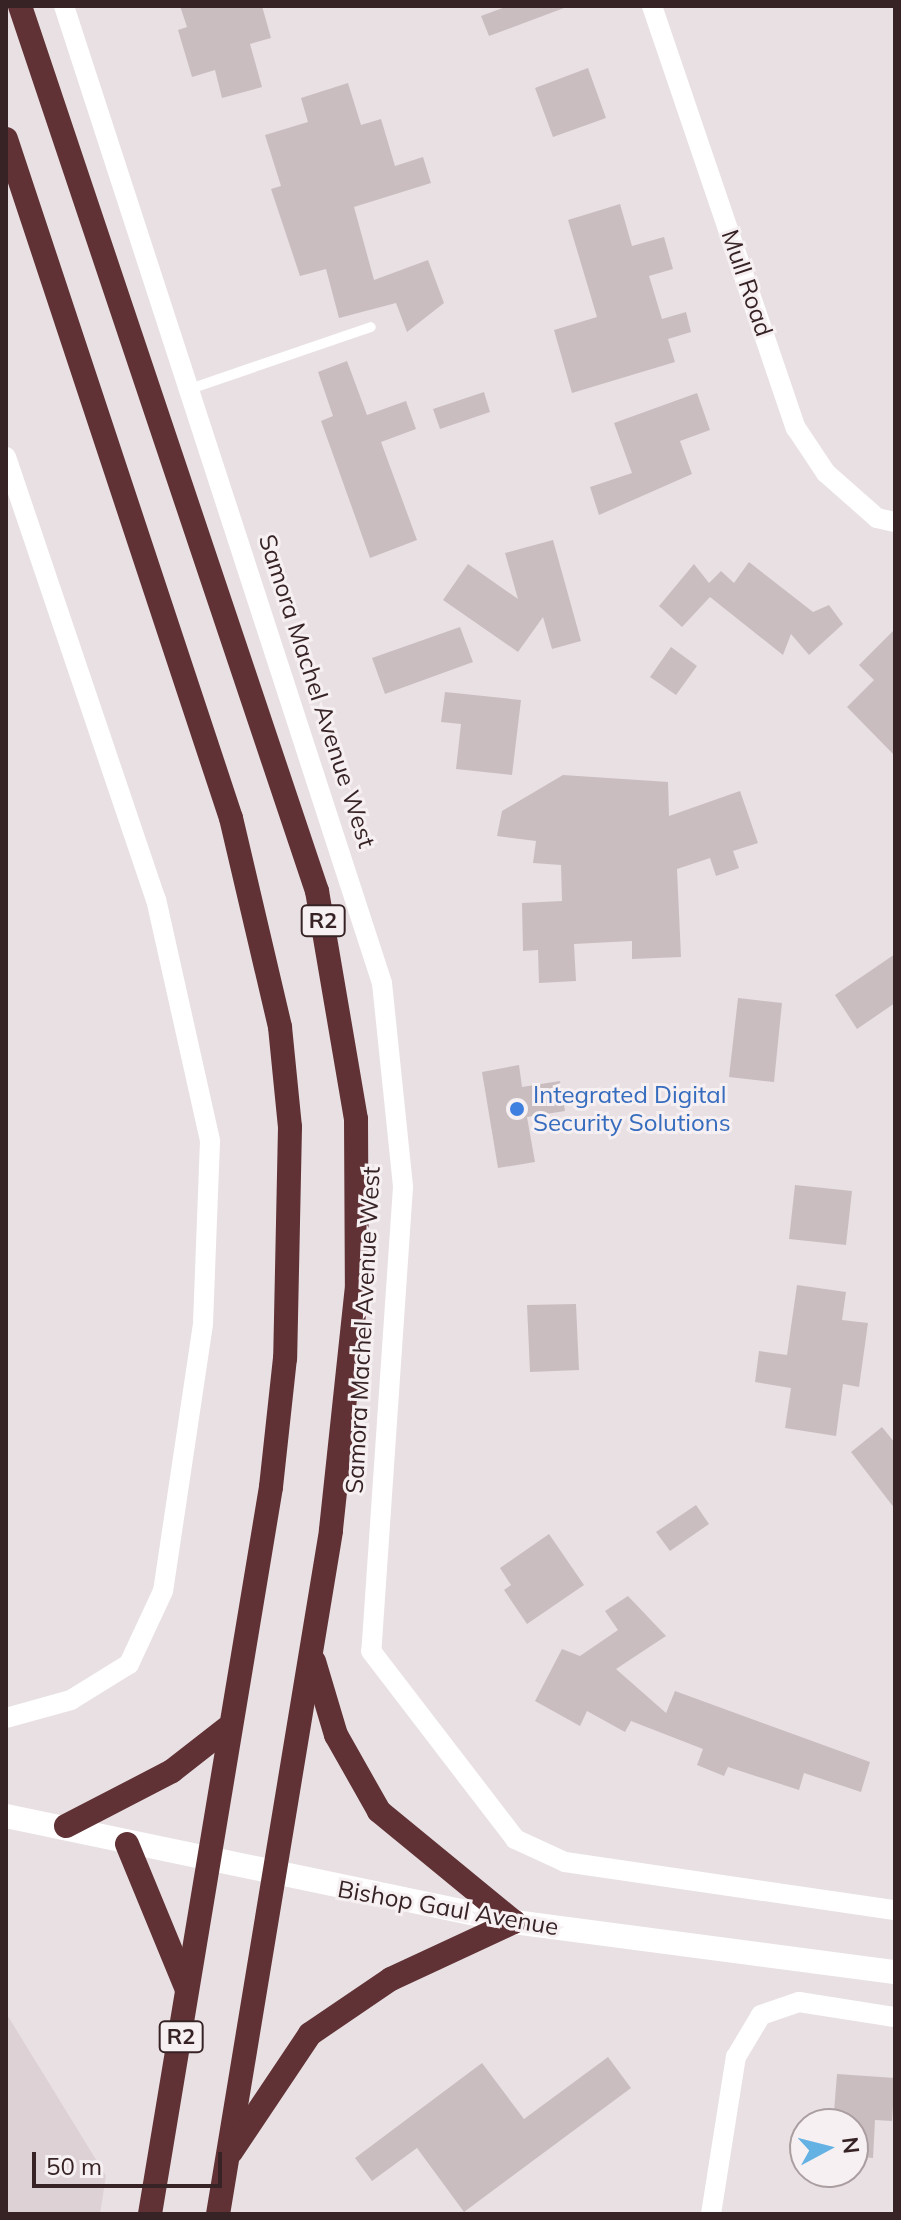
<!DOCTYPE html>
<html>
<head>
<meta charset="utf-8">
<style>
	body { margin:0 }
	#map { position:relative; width:901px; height:2220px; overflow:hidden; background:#e9e0e3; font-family:Mulish,sans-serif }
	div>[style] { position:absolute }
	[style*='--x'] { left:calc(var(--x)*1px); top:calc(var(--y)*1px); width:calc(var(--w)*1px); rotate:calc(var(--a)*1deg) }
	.built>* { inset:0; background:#ddd1d5 }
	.building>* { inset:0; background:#c9bdc0 }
	.lane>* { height:10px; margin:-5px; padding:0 5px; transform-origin:5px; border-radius:5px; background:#fff }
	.street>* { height:20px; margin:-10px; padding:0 10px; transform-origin:10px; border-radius:10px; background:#fff }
	.secondary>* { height:24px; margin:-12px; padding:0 12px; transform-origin:12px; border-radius:12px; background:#fff }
	.highway>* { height:24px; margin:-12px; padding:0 12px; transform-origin:12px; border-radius:12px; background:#603235 }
	.dots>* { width:22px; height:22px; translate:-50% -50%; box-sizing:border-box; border:4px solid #f6f0f2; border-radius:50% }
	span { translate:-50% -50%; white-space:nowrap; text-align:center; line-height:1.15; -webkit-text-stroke:6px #f6f0f2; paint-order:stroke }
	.shield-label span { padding:2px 6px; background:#f6f0f2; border:2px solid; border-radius:6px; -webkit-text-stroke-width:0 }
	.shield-label { font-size:22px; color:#372325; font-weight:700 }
	.street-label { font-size:24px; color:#372325 }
	.shop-label { font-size:24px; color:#366cbe }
	.left { translate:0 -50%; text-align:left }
	.frame { position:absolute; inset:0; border:8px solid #372325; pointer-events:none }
	.north { position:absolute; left:789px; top:2108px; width:80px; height:80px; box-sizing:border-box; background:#f6f0f2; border:2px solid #aa9ea0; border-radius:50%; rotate:83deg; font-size:22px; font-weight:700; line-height:32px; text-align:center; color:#372325 }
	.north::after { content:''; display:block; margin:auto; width:28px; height:36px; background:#64b1e3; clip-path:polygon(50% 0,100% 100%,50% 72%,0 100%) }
	.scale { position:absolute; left:32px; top:2152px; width:190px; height:36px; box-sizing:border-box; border:4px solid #372325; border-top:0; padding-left:10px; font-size:24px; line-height:28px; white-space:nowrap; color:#372325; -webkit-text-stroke:6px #f6f0f2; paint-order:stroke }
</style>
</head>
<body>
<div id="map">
	<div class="built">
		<i style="clip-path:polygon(6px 2013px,106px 2176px,100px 2214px,6px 2214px)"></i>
	</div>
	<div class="building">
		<i style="clip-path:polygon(180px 6px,262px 6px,271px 38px,250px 44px,262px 87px,222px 98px,215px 70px,192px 77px,178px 30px,187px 27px)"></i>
		<i style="clip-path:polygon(508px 6px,564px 6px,564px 8px,489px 36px,481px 16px)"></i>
		<i style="clip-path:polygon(588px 68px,606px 118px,553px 137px,535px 88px)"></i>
		<i style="clip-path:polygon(348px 83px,361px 125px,381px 119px,395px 166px,423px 157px,431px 183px,354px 207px,374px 280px,428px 260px,444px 303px,407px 332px,396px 303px,339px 318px,326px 269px,300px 276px,271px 189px,281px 186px,265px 135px,308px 122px,301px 98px)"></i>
		<i style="clip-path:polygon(620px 204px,632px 246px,664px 237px,673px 269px,649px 276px,662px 319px,686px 312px,691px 332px,668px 339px,675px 362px,572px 393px,554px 330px,597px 317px,568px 220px)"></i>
		<i style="clip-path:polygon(347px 361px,367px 415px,406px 401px,416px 429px,381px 442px,417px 540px,370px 558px,321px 421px,333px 416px,318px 372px)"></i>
		<i style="clip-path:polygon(484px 392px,490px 412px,440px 429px,433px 409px)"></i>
		<i style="clip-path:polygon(697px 393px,710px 430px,680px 441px,692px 474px,599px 515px,590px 487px,632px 473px,614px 423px)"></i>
		<i style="clip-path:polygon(553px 540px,581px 641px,552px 649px,543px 617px,518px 652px,443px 600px,468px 564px,518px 599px,505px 553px)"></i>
		<i style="clip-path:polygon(749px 562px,813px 612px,829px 605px,843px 624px,809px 655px,791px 634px,783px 655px,710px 597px,682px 627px,659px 606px,694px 564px,709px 583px,721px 571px,734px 583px)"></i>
		<i style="clip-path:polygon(460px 627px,473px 662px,385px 694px,372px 658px)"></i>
		<i style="clip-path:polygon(895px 629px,895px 756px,847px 707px,874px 680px,859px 665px)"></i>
		<i style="clip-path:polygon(671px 647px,697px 666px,676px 695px,650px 677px)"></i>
		<i style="clip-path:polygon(445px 692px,521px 700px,512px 775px,456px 769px,461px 724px,441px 722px)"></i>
		<i style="clip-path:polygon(563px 775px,668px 782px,669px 816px,740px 791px,758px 843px,733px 851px,739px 868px,716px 876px,710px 858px,677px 869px,681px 957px,632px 959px,632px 941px,574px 944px,576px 981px,539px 983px,538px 950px,523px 951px,522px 903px,562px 901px,561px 865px,533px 863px,536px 841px,497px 836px,502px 811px)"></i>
		<i style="clip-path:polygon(895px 954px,895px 1003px,857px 1029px,835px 995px)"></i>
		<i style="clip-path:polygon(738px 998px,782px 1003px,774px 1082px,729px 1077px)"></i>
		<i style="clip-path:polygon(519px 1065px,522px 1087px,560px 1081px,565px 1111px,527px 1117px,535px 1162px,498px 1168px,482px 1072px)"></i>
		<i style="clip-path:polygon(795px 1185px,852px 1191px,846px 1245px,789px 1239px)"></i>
		<i style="clip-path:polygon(797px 1285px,846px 1292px,842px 1320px,868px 1323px,859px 1387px,843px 1384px,836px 1436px,785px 1428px,791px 1388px,755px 1382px,759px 1351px,787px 1355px)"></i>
		<i style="clip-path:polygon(576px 1304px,579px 1370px,530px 1372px,527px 1305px)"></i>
		<i style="clip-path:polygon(882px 1427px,895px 1443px,895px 1509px,851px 1452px)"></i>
		<i style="clip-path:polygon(696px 1505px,709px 1524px,670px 1551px,656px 1532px)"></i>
		<i style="clip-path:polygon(549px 1534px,584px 1585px,527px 1624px,504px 1590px,511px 1585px,500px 1568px)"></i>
		<i style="clip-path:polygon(628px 1596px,666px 1636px,616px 1669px,666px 1713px,675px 1691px,870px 1762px,861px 1792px,804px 1773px,799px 1790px,728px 1767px,724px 1776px,697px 1765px,703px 1749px,631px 1721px,625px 1732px,587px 1711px,580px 1726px,535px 1701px,562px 1649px,580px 1656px,618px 1630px,605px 1611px)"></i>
		<i style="clip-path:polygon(608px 2057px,631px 2088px,464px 2212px,417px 2148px,372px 2181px,355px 2158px,482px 2063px,524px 2119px)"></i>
		<i style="clip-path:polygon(837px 2074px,895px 2078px,892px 2121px,875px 2120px,873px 2158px,853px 2156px,853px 2124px,833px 2124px)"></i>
	</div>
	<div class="lane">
		<i style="--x:190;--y:389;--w:191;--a:-18.9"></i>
	</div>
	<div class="street">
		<i style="--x:64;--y:6;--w:1027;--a:71.97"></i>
		<i style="--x:382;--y:983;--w:205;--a:84.1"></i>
		<i style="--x:403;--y:1187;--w:465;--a:93.9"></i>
		<i style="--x:371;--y:1651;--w:237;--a:52.5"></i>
		<i style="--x:515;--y:1839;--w:55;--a:24.7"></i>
		<i style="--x:565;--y:1862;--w:333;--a:8.3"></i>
		<i style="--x:652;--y:6;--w:446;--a:71.2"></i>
		<i style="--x:796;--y:428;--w:54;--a:56.3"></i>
		<i style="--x:826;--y:473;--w:68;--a:41.4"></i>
		<i style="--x:877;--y:518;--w:18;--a:13"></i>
		<i style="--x:6;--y:457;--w:467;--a:71.3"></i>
		<i style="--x:156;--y:899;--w:248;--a:77.4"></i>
		<i style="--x:210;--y:1141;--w:183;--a:92.2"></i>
		<i style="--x:203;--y:1324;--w:270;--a:98.5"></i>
		<i style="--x:163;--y:1591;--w:81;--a:115"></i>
		<i style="--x:129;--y:1664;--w:68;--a:148.2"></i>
		<i style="--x:71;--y:1700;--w:67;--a:164.5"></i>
		<i style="--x:711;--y:2214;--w:159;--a:-81"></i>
		<i style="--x:736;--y:2057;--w:49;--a:-59.2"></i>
		<i style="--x:761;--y:2015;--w:40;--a:-18.9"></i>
		<i style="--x:799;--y:2002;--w:97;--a:8.9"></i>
	</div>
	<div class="secondary">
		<i style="--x:6;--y:1816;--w:519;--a:11.79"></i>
		<i style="--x:514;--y:1922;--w:384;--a:7.5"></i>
	</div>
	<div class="highway">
		<i style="--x:20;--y:6;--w:934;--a:71.45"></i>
		<i style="--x:317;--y:891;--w:231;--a:80.3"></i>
		<i style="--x:356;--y:1119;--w:167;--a:89.7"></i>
		<i style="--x:357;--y:1286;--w:246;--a:96.1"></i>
		<i style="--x:331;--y:1531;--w:692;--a:99.39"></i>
		<i style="--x:6;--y:139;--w:715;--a:71.67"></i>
		<i style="--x:231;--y:818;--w:215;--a:76.8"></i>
		<i style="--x:280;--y:1027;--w:100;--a:84.3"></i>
		<i style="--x:290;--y:1127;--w:231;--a:91.2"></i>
		<i style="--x:285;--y:1358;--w:130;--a:96.2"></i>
		<i style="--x:271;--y:1487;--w:737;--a:99.45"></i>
		<i style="--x:66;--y:1826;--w:119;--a:-27.4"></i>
		<i style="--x:172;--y:1771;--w:70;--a:-38"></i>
		<i style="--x:127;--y:1844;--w:155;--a:67.6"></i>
		<i style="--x:231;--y:2152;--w:142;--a:-56.2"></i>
		<i style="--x:310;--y:2034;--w:98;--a:-34.2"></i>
		<i style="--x:391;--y:1979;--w:136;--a:-24.9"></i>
		<i style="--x:514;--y:1922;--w:175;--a:-140.6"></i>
		<i style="--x:379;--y:1811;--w:87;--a:-119.5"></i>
		<i style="--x:336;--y:1735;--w:77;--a:-106.6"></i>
	</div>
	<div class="dots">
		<i style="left:517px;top:1109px;background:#3f7fe0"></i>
	</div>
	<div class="shield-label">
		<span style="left:323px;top:921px">R2</span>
		<span style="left:181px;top:2037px">R2</span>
	</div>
	<div class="street-label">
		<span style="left:747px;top:283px;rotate:71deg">Mull Road</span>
		<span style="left:317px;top:691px;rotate:72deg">Samora Machel Avenue West</span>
		<span style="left:363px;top:1330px;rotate:-87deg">Samora Machel Avenue West</span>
		<span style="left:448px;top:1908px;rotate:10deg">Bishop Gaul Avenue</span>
	</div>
	<div class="shop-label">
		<span class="left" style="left:533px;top:1109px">Integrated Digital<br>Security Solutions</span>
	</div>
	<div class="frame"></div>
	<div class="north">N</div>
	<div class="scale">50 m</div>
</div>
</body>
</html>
